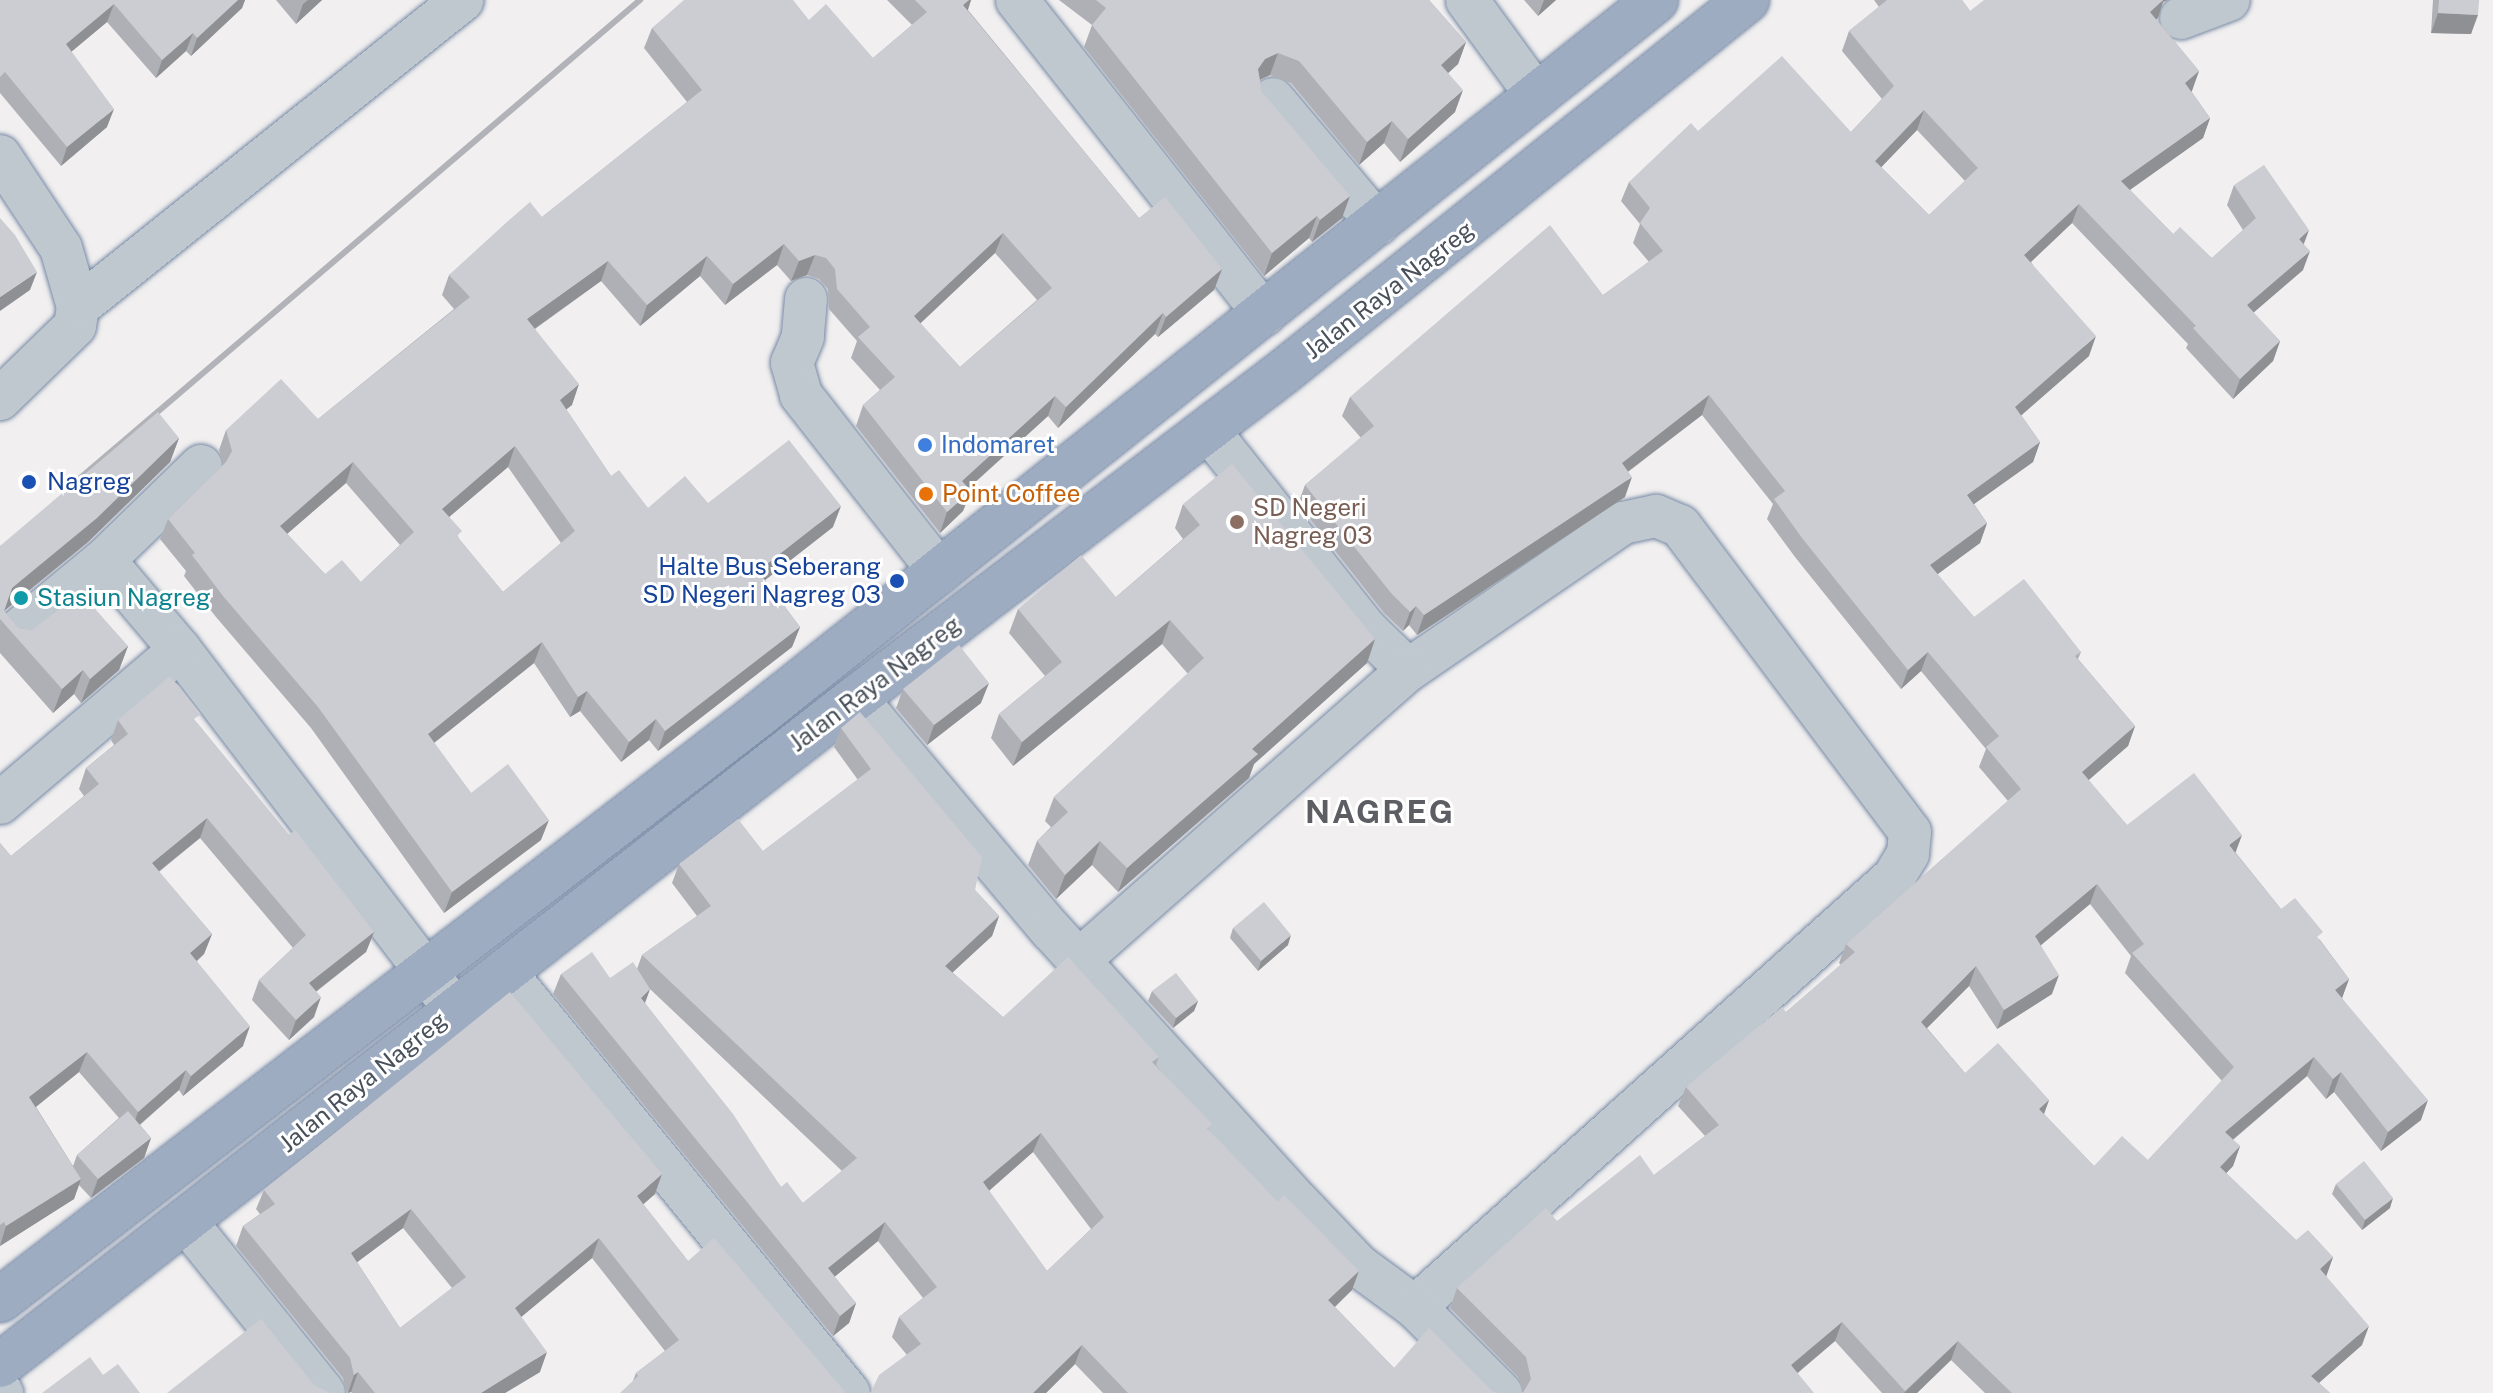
<!DOCTYPE html>
<html>
<head>
<meta charset="utf-8">
<style>
	body { margin:0 }
	#map { position:relative; width:2493px; height:1393px; overflow:hidden; background:#f1efef; font-family:"Public Sans",sans-serif }
	div>[style] { position:absolute }
	[style*='--x'] { left:calc(var(--x)*1px); top:calc(var(--y)*1px); width:calc(var(--w)*1px); rotate:calc(var(--a)*1deg) }
	.roads { filter:drop-shadow(0 0 2px #7689a5) drop-shadow(0 0 2px #7689a5) }
	.minor>* { height:42px; margin:-21px; padding:0 21px; transform-origin:21px; border-radius:21px; background:#c0c8cf }
	.trunk>* { height:44px; margin:-22px; padding:0 22px; transform-origin:22px; border-radius:22px; background:#9eacc2 }
	.rail>* { height:6px; margin:-3px; padding:0 3px; transform-origin:3px; border-radius:3px; background:#b1b3b8 }
	.wall>* { inset:0; background:#afb0b5 }
	.shaded-wall>* { inset:0; background:#8f9094 }
	.building>* { inset:0; background:#cccdd3 }
	.dots>* { width:22px; height:22px; translate:-50% -50%; box-sizing:border-box; border:4px solid #fff; border-radius:50% }
	span { translate:-50% -50%; white-space:nowrap; text-align:center; line-height:1.15; -webkit-text-stroke:6px #fff; paint-order:stroke }
	.street-label { font-size:24px; color:#48505a }
	.shop-label { font-size:24px; color:#366cbe }
	.left { translate:0 -50%; text-align:left }
	.transit-label { font-size:24px; color:#164399 }
	.right { translate:-100% -50%; text-align:right }
	.food-label { font-size:24px; color:#c56008 }
	.education-label { font-size:24px; color:#785e54 }
	.culture-label { font-size:24px; color:#0d838f }
	.district-label { font-size:32px; color:#5c5e63; font-weight:700; letter-spacing:2px }
</style>
</head>
<body>
<div id="map">
	<div class="roads">
		<div class="minor">
			<i style="--x:1017;--y:0;--w:400;--a:51.8"></i>
			<i style="--x:1467;--y:0;--w:119;--a:53.9"></i>
			<i style="--x:2181;--y:18;--w:51;--a:-20.6"></i>
			<i style="--x:1273;--y:99;--w:163;--a:50"></i>
			<i style="--x:0;--y:156;--w:110;--a:56.5"></i>
			<i style="--x:61;--y:248;--w:61;--a:73.9"></i>
			<i style="--x:78;--y:307;--w:19;--a:99"></i>
			<i style="--x:75;--y:326;--w:105;--a:135.8"></i>
			<i style="--x:806;--y:299;--w:38;--a:95"></i>
			<i style="--x:803;--y:337;--w:28;--a:113"></i>
			<i style="--x:792;--y:363;--w:33;--a:74"></i>
			<i style="--x:801;--y:395;--w:225;--a:51.9"></i>
			<i style="--x:78;--y:307;--w:492;--a:-38.6"></i>
			<i style="--x:104;--y:560;--w:118;--a:49.8"></i>
			<i style="--x:180;--y:650;--w:452;--a:52.6"></i>
			<i style="--x:19;--y:630;--w:110;--a:-39.5"></i>
			<i style="--x:104;--y:560;--w:135;--a:-44.1"></i>
			<i style="--x:856;--y:698;--w:303;--a:50"></i>
			<i style="--x:1051;--y:930;--w:367;--a:47.8"></i>
			<i style="--x:1298;--y:1202;--w:88;--a:46.4"></i>
			<i style="--x:1359;--y:1266;--w:69;--a:36.2"></i>
			<i style="--x:1415;--y:1307;--w:644;--a:-41.91"></i>
			<i style="--x:1894;--y:877;--w:27;--a:-59"></i>
			<i style="--x:1908;--y:854;--w:22;--a:-85"></i>
			<i style="--x:1910;--y:832;--w:383;--a:-126.9"></i>
			<i style="--x:1680;--y:526;--w:26;--a:-157"></i>
			<i style="--x:1656;--y:516;--w:34;--a:168"></i>
			<i style="--x:1623;--y:523;--w:260;--a:145.6"></i>
			<i style="--x:1408;--y:670;--w:59;--a:-135.7"></i>
			<i style="--x:1366;--y:629;--w:254;--a:-128.4"></i>
			<i style="--x:0;--y:803;--w:236;--a:-40.4"></i>
			<i style="--x:1079;--y:960;--w:439;--a:-41.4"></i>
			<i style="--x:504;--y:971;--w:545;--a:50.73"></i>
			<i style="--x:187;--y:1223;--w:218;--a:51.1"></i>
			<i style="--x:1415;--y:1307;--w:122;--a:45"></i>
			<i style="--x:0;--y:1390;--w:4;--a:56"></i>
		</div>
		<div class="trunk">
			<i style="--x:0;--y:1300;--w:961;--a:-37.64"></i>
			<i style="--x:761;--y:713;--w:1144;--a:-38.54"></i>
			<i style="--x:0;--y:1365;--w:1085;--a:-37.93"></i>
			<i style="--x:856;--y:698;--w:536;--a:-37.34"></i>
			<i style="--x:1282;--y:373;--w:596;--a:-38.73"></i>
		</div>
	</div>
	<div class="rail">
		<i style="--x:79;--y:479;--w:738;--a:-40.49"></i>
	</div>
	<div class="wall">
		<i style="clip-path:polygon(0 0,245px 0,242px 8px,191px 56px,186px 51px,156px 78px,107px 22px,71px 52px,107px 127px,61px 166px,0 93px)"></i>
		<i style="clip-path:polygon(276px 0,322px 0,296px 24px)"></i>
		<i style="clip-path:polygon(evenodd,887px 0,971px 0,968px 10px,1139px 218px,1222px 269px,1214px 290px,1158px 337px,1155px 334px,1058px 428px,1048px 416px,969px 488px,971px 491px,963px 511px,940px 533px,856px 426px,863px 405px,880px 390px,851px 358px,857px 341px,829px 309px,828px 289px,819px 279px,807px 275px,791px 281px,777px 265px,725px 305px,700px 276px,640px 326px,601px 281px,535px 329px,572px 405px,566px 409px,611px 476px,648px 508px,708px 503px,833px 527px,765px 580px,800px 627px,792px 647px,658px 751px,649px 740px,621px 762px,580px 711px,570px 717px,534px 663px,434px 743px,471px 793px,541px 840px,444px 913px,311px 728px,216px 617px,184px 576px,186px 571px,160px 539px,168px 519px,223px 465px,219px 450px,226px 430px,318px 419px,454px 309px,442px 295px,449px 275px,542px 217px,687px 102px,644px 48px,652px 28px,809px 20px,873px 58px,912px 25px,887px 0,995px 253px,1037px 300px,960px 367px,920px 323px,995px 253px,887px 0,508px 467px,561px 543px,503px 592px,459px 539px,449px 517px,508px 467px,887px 0,346px 483px,400px 545px,361px 582px,325px 574px,287px 534px,346px 483px)"></i>
		<i style="clip-path:polygon(1059px 0,1429px 0,1466px 42px,1458px 64px,1448px 73px,1455px 112px,1400px 162px,1384px 143px,1359px 165px,1291px 83px,1270px 75px,1260px 80px,1262px 92px,1342px 218px,1312px 242px,1309px 238px,1264px 276px,1084px 47px,1092px 25px)"></i>
		<i style="clip-path:polygon(1524px 0,1556px 0,1538px 16px)"></i>
		<i style="clip-path:polygon(evenodd,1874px 0,1962px 0,1970px 11px,2163px 2px,2156px 19px,2199px 71px,2191px 91px,2210px 118px,2203px 138px,2130px 190px,2173px 234px,2212px 258px,2243px 230px,2227px 205px,2234px 185px,2304px 244px,2303px 270px,2253px 313px,2280px 341px,2273px 361px,2233px 399px,2186px 348px,2188px 344px,2072px 223px,2031px 262px,2089px 356px,2021px 415px,2040px 442px,2033px 462px,1974px 504px,1987px 523px,1980px 543px,1937px 574px,1974px 617px,2081px 652px,2078px 659px,2135px 726px,2128px 746px,2088px 780px,2127px 825px,2236px 853px,2281px 909px,2320px 940px,2349px 979px,2342px 998px,2421px 1120px,2381px 1151px,2334px 1092px,2326px 1099px,2307px 1076px,2233px 1140px,2240px 1146px,2233px 1166px,2226px 1173px,2296px 1240px,2333px 1257px,2326px 1276px,2362px 1345px,2319px 1383px,2330px 1393px,1985px 1393px,1951px 1360px,1917px 1393px,1882px 1393px,1835px 1341px,1798px 1373px,1523px 1392px,1518px 1377px,1450px 1308px,1457px 1288px,1557px 1221px,1654px 1175px,1705px 1136px,1678px 1106px,1686px 1087px,1786px 1012px,1841px 965px,1839px 963px,1846px 944px,2008px 801px,1979px 767px,1986px 749px,1921px 671px,1901px 689px,1795px 557px,1767px 519px,1773px 504px,1702px 415px,1628px 472px,1625px 497px,1417px 635px,1409px 625px,1403px 631px,1384px 613px,1298px 504px,1305px 485px,1361px 438px,1342px 416px,1350px 397px,1603px 295px,1649px 262px,1633px 243px,1640px 224px,1621px 201px,1629px 182px,1698px 131px,1851px 132px,1882px 99px,1842px 51px,1849px 31px,1879px 7px,1874px 0,1917px 130px,1965px 181px,1929px 215px,1881px 167px,1917px 130px,1874px 0,2090px 904px,2131px 956px,2125px 973px,2222px 1081px,2148px 1160px,2094px 1166px,2044px 1114px,2049px 1100px,1965px 1073px,1927px 1028px,1969px 986px,1997px 1029px,2052px 994px,2041px 945px,2090px 904px)"></i>
		<i style="clip-path:polygon(2433px 0,2479px 0,2471px 34px,2431px 33px)"></i>
		<i style="clip-path:polygon(179px 438px,170px 462px,88px 542px,4px 611px,19px 628px,128px 646px,119px 670px,81px 703px,74px 694px,53px 713px,0 653px,0 546px)"></i>
		<i style="clip-path:polygon(1183px 504px,1375px 639px,1367px 663px,1254px 764px,1249px 778px,1118px 892px,1092px 865px,1056px 899px,1028px 865px,1037px 841px,1051px 827px,1045px 821px,1054px 797px,1188px 674px,1162px 644px,1013px 766px,991px 738px,999px 714px,1045px 676px,1009px 633px,1018px 609px,1116px 597px,1183px 539px,1175px 528px)"></i>
		<i style="clip-path:polygon(903px 689px,981px 703px,927px 745px,896px 708px)"></i>
		<i style="clip-path:polygon(evenodd,118px 720px,197px 723px,289px 835px,374px 932px,366px 952px,316px 992px,314px 1017px,289px 1040px,252px 1000px,259px 980px,293px 948px,200px 838px,159px 872px,212px 934px,204px 954px,197px 961px,243px 1046px,183px 1096px,179px 1090px,140px 1125px,151px 1138px,144px 1158px,91px 1198px,79px 1185px,74px 1199px,0 1246px,0 843px,11px 856px,84px 796px,79px 789px,86px 768px,114px 745px,111px 740px,118px 720px,79px 1072px,119px 1118px,77px 1155px,73px 1166px,36px 1107px,79px 1072px)"></i>
		<i style="clip-path:polygon(evenodd,841px 728px,975px 890px,999px 916px,992px 936px,952px 972px,1003px 1017px,1159px 1057px,1156px 1065px,1210px 1131px,1352px 1290px,1335px 1307px,1394px 1368px,1500px 1393px,1103px 1393px,1075px 1364px,1046px 1393px,867px 1393px,871px 1392px,907px 1355px,892px 1337px,899px 1317px,923px 1298px,878px 1241px,834px 1277px,856px 1303px,849px 1323px,833px 1336px,553px 994px,561px 974px,610px 978px,637px 969px,642px 955px,697px 916px,672px 883px,679px 864px,763px 851px,858px 780px,834px 747px,841px 728px,650px 989px,842px 1171px,803px 1203px,781px 1187px,645px 1003px,650px 989px,841px 728px,1033px 1152px,1091px 1229px,1047px 1271px,989px 1191px,1033px 1152px)"></i>
		<i style="clip-path:polygon(1233px 928px,1288px 945px,1258px 971px,1230px 938px)"></i>
		<i style="clip-path:polygon(1152px 991px,1198px 1001px,1194px 1011px,1173px 1028px,1148px 1001px)"></i>
		<i style="clip-path:polygon(2336px 1184px,2390px 1208px,2362px 1230px,2332px 1194px)"></i>
		<i style="clip-path:polygon(evenodd,264px 1190px,655px 1194px,643px 1204px,688px 1261px,846px 1393px,633px 1381px,636px 1373px,665px 1351px,592px 1258px,521px 1317px,540px 1372px,505px 1393px,352px 1393px,351px 1392px,347px 1393px,343px 1378px,236px 1246px,243px 1226px,260px 1214px,256px 1209px,264px 1190px,403px 1228px,452px 1288px,400px 1328px,357px 1262px,403px 1228px)"></i>
	</div>
	<div class="shaded-wall">
		<i style="clip-path:polygon(238px 0,245px 0,242px 8px,191px 56px,197px 38px)"></i>
		<i style="clip-path:polygon(308px 0,322px 0,296px 24px,303px 4px)"></i>
		<i style="clip-path:polygon(969px 0,971px 0,965px 18px,963px 5px)"></i>
		<i style="clip-path:polygon(1544px 0,1556px 0,1538px 16px)"></i>
		<i style="clip-path:polygon(2163px 0,2168px 0,2163px 2px,2158px 18px,2142px 31px,2150px 12px)"></i>
		<i style="clip-path:polygon(114px 4px,107px 22px,59px 62px,66px 44px)"></i>
		<i style="clip-path:polygon(2438px 13px,2478px 15px,2471px 34px,2431px 33px)"></i>
		<i style="clip-path:polygon(193px 33px,186px 51px,156px 78px,162px 60px)"></i>
		<i style="clip-path:polygon(1466px 42px,1458px 64px,1433px 87px,1441px 65px)"></i>
		<i style="clip-path:polygon(1278px 53px,1270px 75px,1257px 81px,1258px 69px,1265px 59px)"></i>
		<i style="clip-path:polygon(2199px 71px,2192px 91px,2178px 102px,2185px 83px)"></i>
		<i style="clip-path:polygon(1463px 90px,1455px 112px,1400px 162px,1408px 139px)"></i>
		<i style="clip-path:polygon(114px 109px,107px 127px,61px 166px,67px 147px)"></i>
		<i style="clip-path:polygon(1924px 110px,1917px 130px,1868px 181px,1875px 161px)"></i>
		<i style="clip-path:polygon(2210px 118px,2203px 138px,2114px 201px,2121px 181px)"></i>
		<i style="clip-path:polygon(1392px 121px,1384px 143px,1359px 165px,1367px 142px)"></i>
		<i style="clip-path:polygon(1350px 196px,1342px 218px,1312px 242px,1320px 220px)"></i>
		<i style="clip-path:polygon(2079px 204px,2072px 223px,2017px 275px,2024px 255px)"></i>
		<i style="clip-path:polygon(1317px 216px,1309px 238px,1264px 276px,1272px 253px)"></i>
		<i style="clip-path:polygon(2309px 230px,2302px 249px,2299px 239px)"></i>
		<i style="clip-path:polygon(1003px 233px,995px 253px,906px 337px,914px 316px)"></i>
		<i style="clip-path:polygon(784px 244px,777px 265px,725px 305px,733px 284px)"></i>
		<i style="clip-path:polygon(2310px 251px,2303px 270px,2239px 325px,2247px 305px)"></i>
		<i style="clip-path:polygon(815px 255px,807px 275px,791px 281px,799px 261px)"></i>
		<i style="clip-path:polygon(707px 256px,700px 276px,640px 326px,647px 305px)"></i>
		<i style="clip-path:polygon(608px 261px,601px 281px,520px 339px,527px 319px)"></i>
		<i style="clip-path:polygon(1222px 269px,1214px 290px,1158px 337px,1166px 317px)"></i>
		<i style="clip-path:polygon(37px 272px,30px 290px,0 311px,0 297px)"></i>
		<i style="clip-path:polygon(1163px 313px,1155px 334px,1058px 428px,1066px 407px)"></i>
		<i style="clip-path:polygon(2096px 336px,2089px 356px,2008px 427px,2015px 407px)"></i>
		<i style="clip-path:polygon(2280px 341px,2273px 361px,2233px 399px,2240px 379px)"></i>
		<i style="clip-path:polygon(579px 384px,572px 405px,553px 420px,560px 400px)"></i>
		<i style="clip-path:polygon(1709px 395px,1702px 415px,1614px 482px,1622px 463px)"></i>
		<i style="clip-path:polygon(1055px 396px,1048px 416px,954px 501px,962px 481px)"></i>
		<i style="clip-path:polygon(179px 438px,170px 462px,88px 542px,4px 611px,12px 588px)"></i>
		<i style="clip-path:polygon(2040px 442px,2033px 462px,1960px 514px,1967px 495px)"></i>
		<i style="clip-path:polygon(515px 446px,508px 467px,435px 529px,442px 509px)"></i>
		<i style="clip-path:polygon(353px 462px,346px 483px,273px 546px,280px 526px)"></i>
		<i style="clip-path:polygon(1632px 477px,1625px 497px,1417px 635px,1424px 615px)"></i>
		<i style="clip-path:polygon(971px 491px,963px 511px,940px 533px,947px 512px)"></i>
		<i style="clip-path:polygon(841px 506px,833px 527px,751px 591px,758px 571px)"></i>
		<i style="clip-path:polygon(1987px 523px,1980px 543px,1923px 585px,1930px 565px)"></i>
		<i style="clip-path:polygon(1416px 606px,1409px 625px,1403px 631px,1410px 612px)"></i>
		<i style="clip-path:polygon(1170px 620px,1162px 644px,1013px 766px,1022px 742px)"></i>
		<i style="clip-path:polygon(800px 627px,792px 647px,658px 751px,665px 731px)"></i>
		<i style="clip-path:polygon(1375px 639px,1367px 663px,1254px 764px,1249px 778px,1118px 892px,1127px 868px,1252px 749px)"></i>
		<i style="clip-path:polygon(542px 642px,534px 663px,420px 754px,428px 734px)"></i>
		<i style="clip-path:polygon(128px 646px,119px 670px,81px 703px,90px 679px)"></i>
		<i style="clip-path:polygon(1928px 652px,1921px 671px,1901px 689px,1908px 670px)"></i>
		<i style="clip-path:polygon(83px 670px,74px 694px,53px 713px,62px 689px)"></i>
		<i style="clip-path:polygon(989px 683px,981px 703px,927px 745px,934px 725px)"></i>
		<i style="clip-path:polygon(587px 691px,580px 711px,570px 717px,578px 697px)"></i>
		<i style="clip-path:polygon(656px 719px,649px 740px,621px 762px,629px 742px)"></i>
		<i style="clip-path:polygon(2135px 726px,2128px 746px,2075px 792px,2082px 772px)"></i>
		<i style="clip-path:polygon(207px 818px,200px 838px,144px 883px,152px 863px)"></i>
		<i style="clip-path:polygon(549px 820px,541px 840px,444px 913px,452px 892px)"></i>
		<i style="clip-path:polygon(2242px 835px,2235px 854px,2229px 845px)"></i>
		<i style="clip-path:polygon(1100px 841px,1092px 865px,1056px 899px,1065px 875px)"></i>
		<i style="clip-path:polygon(2097px 884px,2090px 904px,2028px 956px,2035px 936px)"></i>
		<i style="clip-path:polygon(999px 916px,992px 936px,938px 986px,945px 966px)"></i>
		<i style="clip-path:polygon(374px 932px,366px 952px,301px 1003px,309px 983px)"></i>
		<i style="clip-path:polygon(212px 934px,204px 954px,183px 973px,190px 953px)"></i>
		<i style="clip-path:polygon(1291px 935px,1288px 945px,1258px 971px,1261px 961px)"></i>
		<i style="clip-path:polygon(1976px 966px,1969px 986px,1914px 1041px,1921px 1022px)"></i>
		<i style="clip-path:polygon(2059px 975px,2052px 994px,1997px 1029px,2004px 1010px)"></i>
		<i style="clip-path:polygon(2349px 979px,2342px 998px,2335px 990px)"></i>
		<i style="clip-path:polygon(650px 989px,643px 1008px,641px 998px)"></i>
		<i style="clip-path:polygon(321px 997px,314px 1017px,289px 1040px,296px 1020px)"></i>
		<i style="clip-path:polygon(1198px 1001px,1194px 1011px,1173px 1028px,1176px 1018px)"></i>
		<i style="clip-path:polygon(250px 1026px,243px 1046px,183px 1096px,191px 1076px)"></i>
		<i style="clip-path:polygon(87px 1052px,79px 1072px,22px 1118px,29px 1097px)"></i>
		<i style="clip-path:polygon(2314px 1057px,2307px 1076px,2218px 1152px,2225px 1132px)"></i>
		<i style="clip-path:polygon(186px 1070px,179px 1090px,131px 1132px,138px 1112px)"></i>
		<i style="clip-path:polygon(2341px 1072px,2334px 1092px,2326px 1099px,2333px 1079px)"></i>
		<i style="clip-path:polygon(2049px 1100px,2042px 1119px,2039px 1109px)"></i>
		<i style="clip-path:polygon(2428px 1100px,2421px 1120px,2381px 1151px,2388px 1132px)"></i>
		<i style="clip-path:polygon(1041px 1133px,1033px 1152px,976px 1202px,983px 1182px)"></i>
		<i style="clip-path:polygon(151px 1138px,144px 1158px,91px 1198px,98px 1179px)"></i>
		<i style="clip-path:polygon(2240px 1146px,2233px 1166px,2213px 1187px,2220px 1167px)"></i>
		<i style="clip-path:polygon(662px 1174px,655px 1194px,630px 1216px,637px 1196px)"></i>
		<i style="clip-path:polygon(81px 1179px,74px 1199px,0 1246px,6px 1226px)"></i>
		<i style="clip-path:polygon(2393px 1198px,2390px 1208px,2362px 1230px,2365px 1220px)"></i>
		<i style="clip-path:polygon(411px 1209px,403px 1228px,344px 1272px,351px 1253px)"></i>
		<i style="clip-path:polygon(885px 1222px,878px 1241px,821px 1288px,828px 1268px)"></i>
		<i style="clip-path:polygon(599px 1238px,592px 1258px,508px 1328px,515px 1308px)"></i>
		<i style="clip-path:polygon(2333px 1257px,2326px 1277px,2320px 1269px)"></i>
		<i style="clip-path:polygon(1359px 1271px,1352px 1290px,1321px 1320px,1328px 1300px)"></i>
		<i style="clip-path:polygon(856px 1303px,849px 1323px,833px 1336px,840px 1316px)"></i>
		<i style="clip-path:polygon(1842px 1322px,1835px 1341px,1784px 1384px,1791px 1365px)"></i>
		<i style="clip-path:polygon(2369px 1326px,2362px 1345px,2307px 1393px,2311px 1376px)"></i>
		<i style="clip-path:polygon(1958px 1341px,1951px 1360px,1917px 1393px,1904px 1393px)"></i>
		<i style="clip-path:polygon(1082px 1345px,1075px 1364px,1046px 1393px,1033px 1393px)"></i>
		<i style="clip-path:polygon(547px 1352px,540px 1372px,505px 1393px,481px 1393px)"></i>
		<i style="clip-path:polygon(358px 1372px,351px 1392px,348px 1393px,354px 1375px)"></i>
	</div>
	<div class="building">
		<i style="clip-path:polygon(0 0,238px 0,197px 38px,193px 33px,162px 60px,114px 4px,66px 44px,114px 109px,67px 147px,5px 72px,0 77px)"></i>
		<i style="clip-path:polygon(evenodd,684px 0,793px 0,809px 20px,826px 4px,873px 58px,927px 12px,915px 0,969px 0,963px 5px,1139px 218px,1165px 197px,1222px 269px,1166px 317px,1163px 313px,1066px 407px,1055px 396px,962px 481px,971px 491px,947px 512px,863px 405px,895px 377px,858px 337px,870px 327px,837px 289px,835px 269px,826px 258px,815px 255px,799px 261px,784px 244px,733px 284px,707px 256px,647px 305px,608px 261px,527px 319px,579px 384px,560px 400px,611px 476px,619px 470px,648px 508px,685px 476px,708px 503px,789px 440px,841px 506px,758px 571px,800px 627px,665px 731px,656px 719px,629px 742px,587px 691px,578px 697px,542px 642px,428px 734px,471px 793px,508px 764px,549px 820px,452px 892px,318px 707px,223px 596px,192px 555px,195px 553px,168px 519px,226px 462px,232px 451px,226px 430px,281px 379px,318px 419px,470px 297px,449px 275px,508px 221px,530px 202px,542px 217px,702px 90px,652px 28px,684px 0,1003px 233px,1052px 288px,960px 367px,914px 316px,1003px 233px,684px 0,515px 446px,575px 531px,503px 592px,457px 536px,462px 531px,442px 509px,515px 446px,684px 0,353px 462px,414px 532px,361px 582px,342px 560px,325px 574px,280px 526px,353px 462px)"></i>
		<i style="clip-path:polygon(1096px 0,1429px 0,1466px 42px,1441px 65px,1463px 90px,1408px 139px,1392px 121px,1367px 142px,1299px 61px,1278px 53px,1265px 59px,1258px 69px,1262px 92px,1350px 196px,1320px 220px,1317px 216px,1272px 253px,1092px 25px,1106px 8px)"></i>
		<i style="clip-path:polygon(evenodd,1887px 0,1962px 0,1970px 11px,1984px 0,2163px 0,2150px 12px,2199px 71px,2185px 83px,2210px 118px,2121px 181px,2173px 234px,2180px 227px,2212px 258px,2256px 218px,2234px 185px,2264px 165px,2309px 230px,2299px 239px,2310px 251px,2247px 305px,2280px 341px,2240px 379px,2193px 328px,2196px 326px,2079px 204px,2024px 255px,2096px 336px,2015px 407px,2040px 442px,1967px 495px,1987px 523px,1930px 565px,1974px 617px,2024px 579px,2081px 652px,2075px 656px,2135px 726px,2082px 772px,2127px 825px,2194px 773px,2242px 835px,2229px 845px,2281px 909px,2295px 898px,2323px 932px,2317px 937px,2349px 979px,2335px 990px,2428px 1100px,2388px 1132px,2341px 1072px,2333px 1079px,2314px 1057px,2225px 1132px,2240px 1146px,2220px 1167px,2296px 1240px,2308px 1230px,2333px 1257px,2320px 1269px,2369px 1326px,2311px 1376px,2330px 1393px,2012px 1393px,1958px 1341px,1905px 1391px,1842px 1322px,1791px 1365px,1814px 1393px,1521px 1393px,1524px 1391px,1531px 1379px,1526px 1357px,1457px 1288px,1546px 1208px,1557px 1221px,1640px 1155px,1654px 1175px,1719px 1125px,1686px 1087px,1782px 1007px,1786px 1012px,1855px 952px,1846px 944px,2021px 789px,1986px 747px,1999px 736px,1928px 652px,1908px 670px,1802px 538px,1774px 499px,1785px 491px,1709px 395px,1622px 463px,1632px 477px,1424px 615px,1416px 606px,1410px 612px,1391px 593px,1305px 485px,1374px 426px,1350px 397px,1550px 225px,1603px 295px,1663px 251px,1640px 223px,1650px 208px,1629px 182px,1691px 123px,1698px 131px,1782px 56px,1851px 132px,1894px 86px,1849px 31px,1887px 0,1924px 110px,1978px 168px,1929px 215px,1875px 161px,1924px 110px,1887px 0,2097px 884px,2144px 944px,2132px 953px,2234px 1067px,2148px 1160px,2122px 1136px,2094px 1166px,2039px 1109px,2049px 1100px,1998px 1043px,1965px 1073px,1921px 1022px,1976px 966px,2004px 1010px,2059px 975px,2035px 936px,2097px 884px)"></i>
		<i style="clip-path:polygon(2439px 0,2479px 0,2478px 15px,2438px 13px)"></i>
		<i style="clip-path:polygon(0 218px,15px 235px,37px 272px,0 297px)"></i>
		<i style="clip-path:polygon(158px 412px,179px 438px,97px 518px,12px 588px,4px 611px,19px 628px,32px 630px,81px 593px,128px 646px,90px 679px,83px 670px,62px 689px,0 619px,0 546px)"></i>
		<i style="clip-path:polygon(1232px 464px,1375px 639px,1252px 749px,1258px 754px,1127px 868px,1100px 841px,1065px 875px,1037px 841px,1068px 812px,1054px 797px,1204px 658px,1170px 620px,1022px 742px,999px 714px,1062px 662px,1018px 609px,1081px 555px,1116px 597px,1200px 525px,1183px 504px)"></i>
		<i style="clip-path:polygon(959px 645px,989px 683px,934px 725px,903px 689px)"></i>
		<i style="clip-path:polygon(170px 676px,201px 714px,194px 719px,289px 835px,295px 830px,374px 932px,309px 983px,321px 997px,296px 1020px,259px 980px,306px 935px,207px 818px,152px 863px,212px 934px,190px 953px,250px 1026px,191px 1076px,186px 1070px,138px 1112px,87px 1052px,29px 1097px,81px 1179px,6px 1226px,4px 1222px,0 1225px,0 843px,11px 856px,99px 784px,86px 768px,128px 734px,118px 720px)"></i>
		<i style="clip-path:polygon(evenodd,860px 712px,982px 857px,975px 890px,999px 916px,945px 966px,1003px 1017px,1068px 957px,1159px 1057px,1152px 1062px,1212px 1124px,1207px 1128px,1278px 1202px,1284px 1195px,1359px 1271px,1328px 1300px,1394px 1368px,1429px 1328px,1492px 1391px,1500px 1393px,1128px 1393px,1082px 1345px,1033px 1393px,867px 1393px,871px 1392px,879px 1375px,921px 1344px,899px 1317px,937px 1287px,885px 1222px,828px 1268px,856px 1303px,840px 1316px,561px 974px,592px 952px,610px 978px,633px 962px,650px 989px,641px 998px,733px 1114px,781px 1187px,787px 1182px,803px 1203px,857px 1158px,642px 955px,711px 906px,679px 864px,738px 819px,763px 851px,871px 769px,841px 728px,860px 712px,1041px 1133px,1104px 1217px,1047px 1271px,983px 1182px,1041px 1133px)"></i>
		<i style="clip-path:polygon(1264px 902px,1291px 935px,1261px 961px,1233px 928px)"></i>
		<i style="clip-path:polygon(1176px 973px,1198px 1001px,1176px 1018px,1152px 991px)"></i>
		<i style="clip-path:polygon(evenodd,510px 992px,662px 1174px,637px 1196px,688px 1261px,714px 1238px,846px 1393px,620px 1393px,638px 1376px,636px 1373px,679px 1340px,599px 1238px,515px 1308px,547px 1352px,481px 1393px,375px 1393px,358px 1372px,354px 1375px,350px 1358px,243px 1226px,275px 1204px,264px 1190px,510px 992px,411px 1209px,466px 1277px,400px 1328px,351px 1253px,411px 1209px)"></i>
		<i style="clip-path:polygon(128px 1111px,151px 1138px,98px 1179px,77px 1155px)"></i>
		<i style="clip-path:polygon(2364px 1161px,2393px 1198px,2365px 1220px,2336px 1184px)"></i>
		<i style="clip-path:polygon(261px 1319px,314px 1385px,330px 1393px,167px 1393px)"></i>
		<i style="clip-path:polygon(90px 1357px,103px 1375px,118px 1364px,140px 1393px,42px 1393px)"></i>
	</div>
	<div class="dots">
		<i style="left:925px;top:445px;background:#3f7fe0"></i>
		<i style="left:29px;top:482px;background:#1a4fb4"></i>
		<i style="left:926px;top:494px;background:#e8710a"></i>
		<i style="left:1237px;top:522px;background:#8d6e63"></i>
		<i style="left:897px;top:581px;background:#1a4fb4"></i>
		<i style="left:21px;top:598px;background:#0f9aa8"></i>
	</div>
	<div class="street-label">
		<span style="left:1389px;top:290px;rotate:-38deg">Jalan Raya Nagreg</span>
		<span style="left:875px;top:684px;rotate:-37deg">Jalan Raya Nagreg</span>
		<span style="left:363px;top:1082px;rotate:-39deg">Jalan Raya Nagreg</span>
	</div>
	<div class="shop-label">
		<span class="left" style="left:941px;top:445px">Indomaret</span>
	</div>
	<div class="transit-label">
		<span class="left" style="left:47px;top:482px">Nagreg</span>
		<span class="right" style="left:881px;top:581px">Halte Bus Seberang<br>SD Negeri Nagreg 03</span>
	</div>
	<div class="food-label">
		<span class="left" style="left:942px;top:494px">Point Coffee</span>
	</div>
	<div class="education-label">
		<span class="left" style="left:1253px;top:522px">SD Negeri<br>Nagreg 03</span>
	</div>
	<div class="culture-label">
		<span class="left" style="left:37px;top:598px">Stasiun Nagreg</span>
	</div>
	<div class="district-label">
		<span style="left:1380px;top:812px">NAGREG</span>
	</div>
</div>
</body>
</html>
